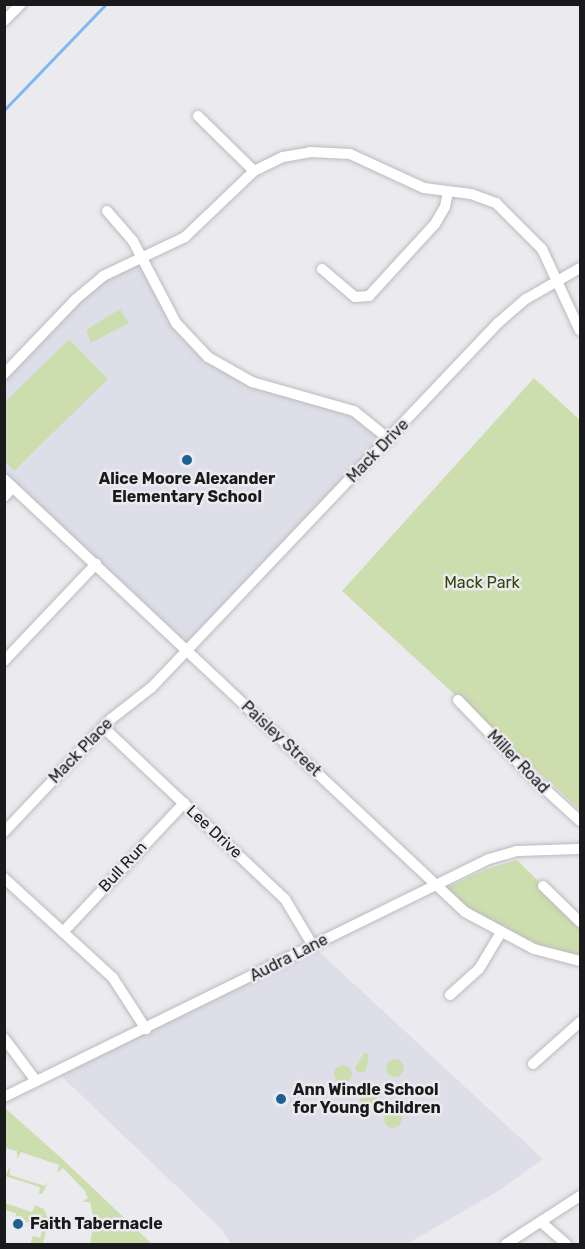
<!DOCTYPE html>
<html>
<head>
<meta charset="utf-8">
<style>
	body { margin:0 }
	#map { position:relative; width:585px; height:1249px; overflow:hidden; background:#ebebef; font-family:Rubik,sans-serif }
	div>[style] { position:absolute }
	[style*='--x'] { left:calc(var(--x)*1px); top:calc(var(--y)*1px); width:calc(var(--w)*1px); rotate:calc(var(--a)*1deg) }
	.built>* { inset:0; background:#dedee9 }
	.green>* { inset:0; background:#cddeae }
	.round { border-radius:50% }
	.stream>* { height:3px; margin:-1.5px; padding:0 1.5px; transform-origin:1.5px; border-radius:1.5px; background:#7db8f4 }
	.roads { filter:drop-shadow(0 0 2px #bbbbbf) drop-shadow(0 0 2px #bbbbbf) }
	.minor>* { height:10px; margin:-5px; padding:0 5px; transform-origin:5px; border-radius:5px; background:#fff }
	.dots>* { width:16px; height:16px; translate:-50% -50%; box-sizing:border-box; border:3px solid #ebebef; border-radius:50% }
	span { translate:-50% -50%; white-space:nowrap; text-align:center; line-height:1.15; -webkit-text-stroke:5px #ebebef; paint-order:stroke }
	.street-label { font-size:16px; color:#1a1a1c }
	.poi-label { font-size:16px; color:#1a1a1c; font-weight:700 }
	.left { translate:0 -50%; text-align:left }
	.park-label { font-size:16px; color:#35440a }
	.frame { position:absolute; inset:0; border:6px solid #1a1a1c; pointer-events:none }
</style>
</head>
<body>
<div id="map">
	<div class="built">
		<i style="clip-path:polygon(141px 256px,176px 323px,231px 372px,348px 408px,390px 440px,186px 649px,5px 479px,4px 374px,76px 299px)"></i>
		<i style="clip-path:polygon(313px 946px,543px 1159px,500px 1190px,407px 1244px,231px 1244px,221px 1229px,56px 1071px)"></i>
	</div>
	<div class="green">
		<i style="clip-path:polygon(120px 309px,129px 323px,91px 343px,86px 330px)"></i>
		<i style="clip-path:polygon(69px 339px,108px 379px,14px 471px,5px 461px,5px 402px)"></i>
		<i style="clip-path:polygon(534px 378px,580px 420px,580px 810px,342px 591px)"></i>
		<i style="clip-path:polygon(517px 860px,580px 922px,580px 961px,500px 934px,442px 890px,487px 869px)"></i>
		<i style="clip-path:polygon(365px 1052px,369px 1055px,366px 1071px,358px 1073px,355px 1067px)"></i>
		<i class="round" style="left:386px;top:1059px;width:18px;height:18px"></i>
		<i class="round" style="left:334px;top:1065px;width:18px;height:18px"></i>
		<i class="round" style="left:359px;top:1093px;width:20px;height:20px"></i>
		<i style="clip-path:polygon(4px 1107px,60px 1157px,152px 1244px,90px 1244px,94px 1221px,90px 1202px,82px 1202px,88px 1198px,85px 1191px,63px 1168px,57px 1173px,59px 1165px,21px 1152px,17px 1159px,17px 1151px,5px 1148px)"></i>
		<i class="round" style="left:384px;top:1110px;width:18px;height:18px"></i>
		<i style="clip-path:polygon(10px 1167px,10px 1175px,45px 1186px,49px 1180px,42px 1194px,39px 1194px,40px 1187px,5px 1176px)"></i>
		<i style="clip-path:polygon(5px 1203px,32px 1212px,35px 1205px,44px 1209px,49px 1221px,43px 1243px,30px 1244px,33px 1236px,40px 1238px,43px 1227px,15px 1219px,16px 1213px,5px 1210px)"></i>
	</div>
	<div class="stream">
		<i style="--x:4;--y:110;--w:147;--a:-46.1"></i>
	</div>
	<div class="roads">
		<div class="minor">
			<i style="--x:4;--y:21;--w:24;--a:-45"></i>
			<i style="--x:198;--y:116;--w:78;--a:44.5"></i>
			<i style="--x:107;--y:211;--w:40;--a:49"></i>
			<i style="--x:133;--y:241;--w:93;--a:62.3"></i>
			<i style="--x:176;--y:323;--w:47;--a:46.7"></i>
			<i style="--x:208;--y:357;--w:51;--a:29.6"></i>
			<i style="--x:252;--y:382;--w:106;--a:15.9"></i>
			<i style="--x:354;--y:411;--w:46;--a:38.9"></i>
			<i style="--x:322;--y:269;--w:43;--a:40.3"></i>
			<i style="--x:355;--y:297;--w:14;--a:-4"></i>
			<i style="--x:369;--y:296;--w:98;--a:-47.5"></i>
			<i style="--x:435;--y:224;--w:20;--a:-60"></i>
			<i style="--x:445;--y:207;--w:15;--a:-79"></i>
			<i style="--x:4;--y:374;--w:104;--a:-46.2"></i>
			<i style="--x:76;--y:299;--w:35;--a:-40"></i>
			<i style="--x:103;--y:276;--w:91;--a:-25.4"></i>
			<i style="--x:185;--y:237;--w:95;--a:-43.7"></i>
			<i style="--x:254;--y:171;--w:32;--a:-26"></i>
			<i style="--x:283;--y:157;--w:27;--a:-10"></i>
			<i style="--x:310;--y:152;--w:40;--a:2.9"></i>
			<i style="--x:350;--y:154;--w:81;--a:24.7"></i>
			<i style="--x:424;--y:188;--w:47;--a:7.3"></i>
			<i style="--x:471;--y:194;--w:27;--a:20"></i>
			<i style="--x:496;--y:203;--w:65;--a:45"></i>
			<i style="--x:542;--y:249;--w:90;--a:65.1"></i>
			<i style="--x:4;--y:479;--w:632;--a:43.21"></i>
			<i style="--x:465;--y:912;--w:78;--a:28.2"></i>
			<i style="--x:534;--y:949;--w:48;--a:14.6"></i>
			<i style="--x:4;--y:497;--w:13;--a:-48"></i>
			<i style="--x:4;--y:661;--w:134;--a:-46.5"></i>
			<i style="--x:458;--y:700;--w:110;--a:46.1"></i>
			<i style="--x:534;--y:779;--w:62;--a:42.4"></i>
			<i style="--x:103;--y:727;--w:250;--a:43.4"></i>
			<i style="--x:285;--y:899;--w:55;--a:59.2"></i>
			<i style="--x:4;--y:832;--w:156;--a:-46.6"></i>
			<i style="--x:111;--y:719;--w:52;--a:-38"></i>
			<i style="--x:152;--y:687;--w:502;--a:-46.45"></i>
			<i style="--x:498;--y:323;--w:37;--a:-41"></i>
			<i style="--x:526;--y:299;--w:62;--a:-29.9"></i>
			<i style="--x:4;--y:878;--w:148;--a:42.5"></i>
			<i style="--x:113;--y:978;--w:61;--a:57.1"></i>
			<i style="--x:543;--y:886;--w:52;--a:44.2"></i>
			<i style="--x:63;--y:932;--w:177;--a:-46.8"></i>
			<i style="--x:450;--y:995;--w:39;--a:-42"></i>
			<i style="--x:479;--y:969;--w:41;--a:-59"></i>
			<i style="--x:4;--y:1038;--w:54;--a:53.3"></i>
			<i style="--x:533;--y:1064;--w:63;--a:-41.8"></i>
			<i style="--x:4;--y:1097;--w:540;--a:-26.14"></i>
			<i style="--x:489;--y:859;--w:29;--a:-16"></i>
			<i style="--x:517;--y:851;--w:63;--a:-1.8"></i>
			<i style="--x:541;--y:1222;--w:33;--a:41"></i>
			<i style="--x:506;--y:1244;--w:88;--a:-33"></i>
		</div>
	</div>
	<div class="dots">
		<i style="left:187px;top:460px;background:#1e5f94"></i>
		<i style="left:281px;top:1099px;background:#1e5f94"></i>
		<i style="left:18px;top:1224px;background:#1e5f94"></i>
	</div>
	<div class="street-label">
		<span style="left:378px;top:451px;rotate:-46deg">Mack Drive</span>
		<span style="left:281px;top:739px;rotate:43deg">Paisley Street</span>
		<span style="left:81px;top:751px;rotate:-46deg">Mack Place</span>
		<span style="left:518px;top:762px;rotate:46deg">Miller Road</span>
		<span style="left:214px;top:832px;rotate:43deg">Lee Drive</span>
		<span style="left:123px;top:867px;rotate:-47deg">Bull Run</span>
		<span style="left:289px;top:958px;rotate:-27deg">Audra Lane</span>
	</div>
	<div class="poi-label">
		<span style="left:187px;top:488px">Alice Moore Alexander<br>Elementary School</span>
		<span class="left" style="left:293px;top:1099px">Ann Windle School<br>for Young Children</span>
		<span class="left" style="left:30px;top:1224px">Faith Tabernacle</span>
	</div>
	<div class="park-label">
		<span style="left:482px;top:583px">Mack Park</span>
	</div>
	<div class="frame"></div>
</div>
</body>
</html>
